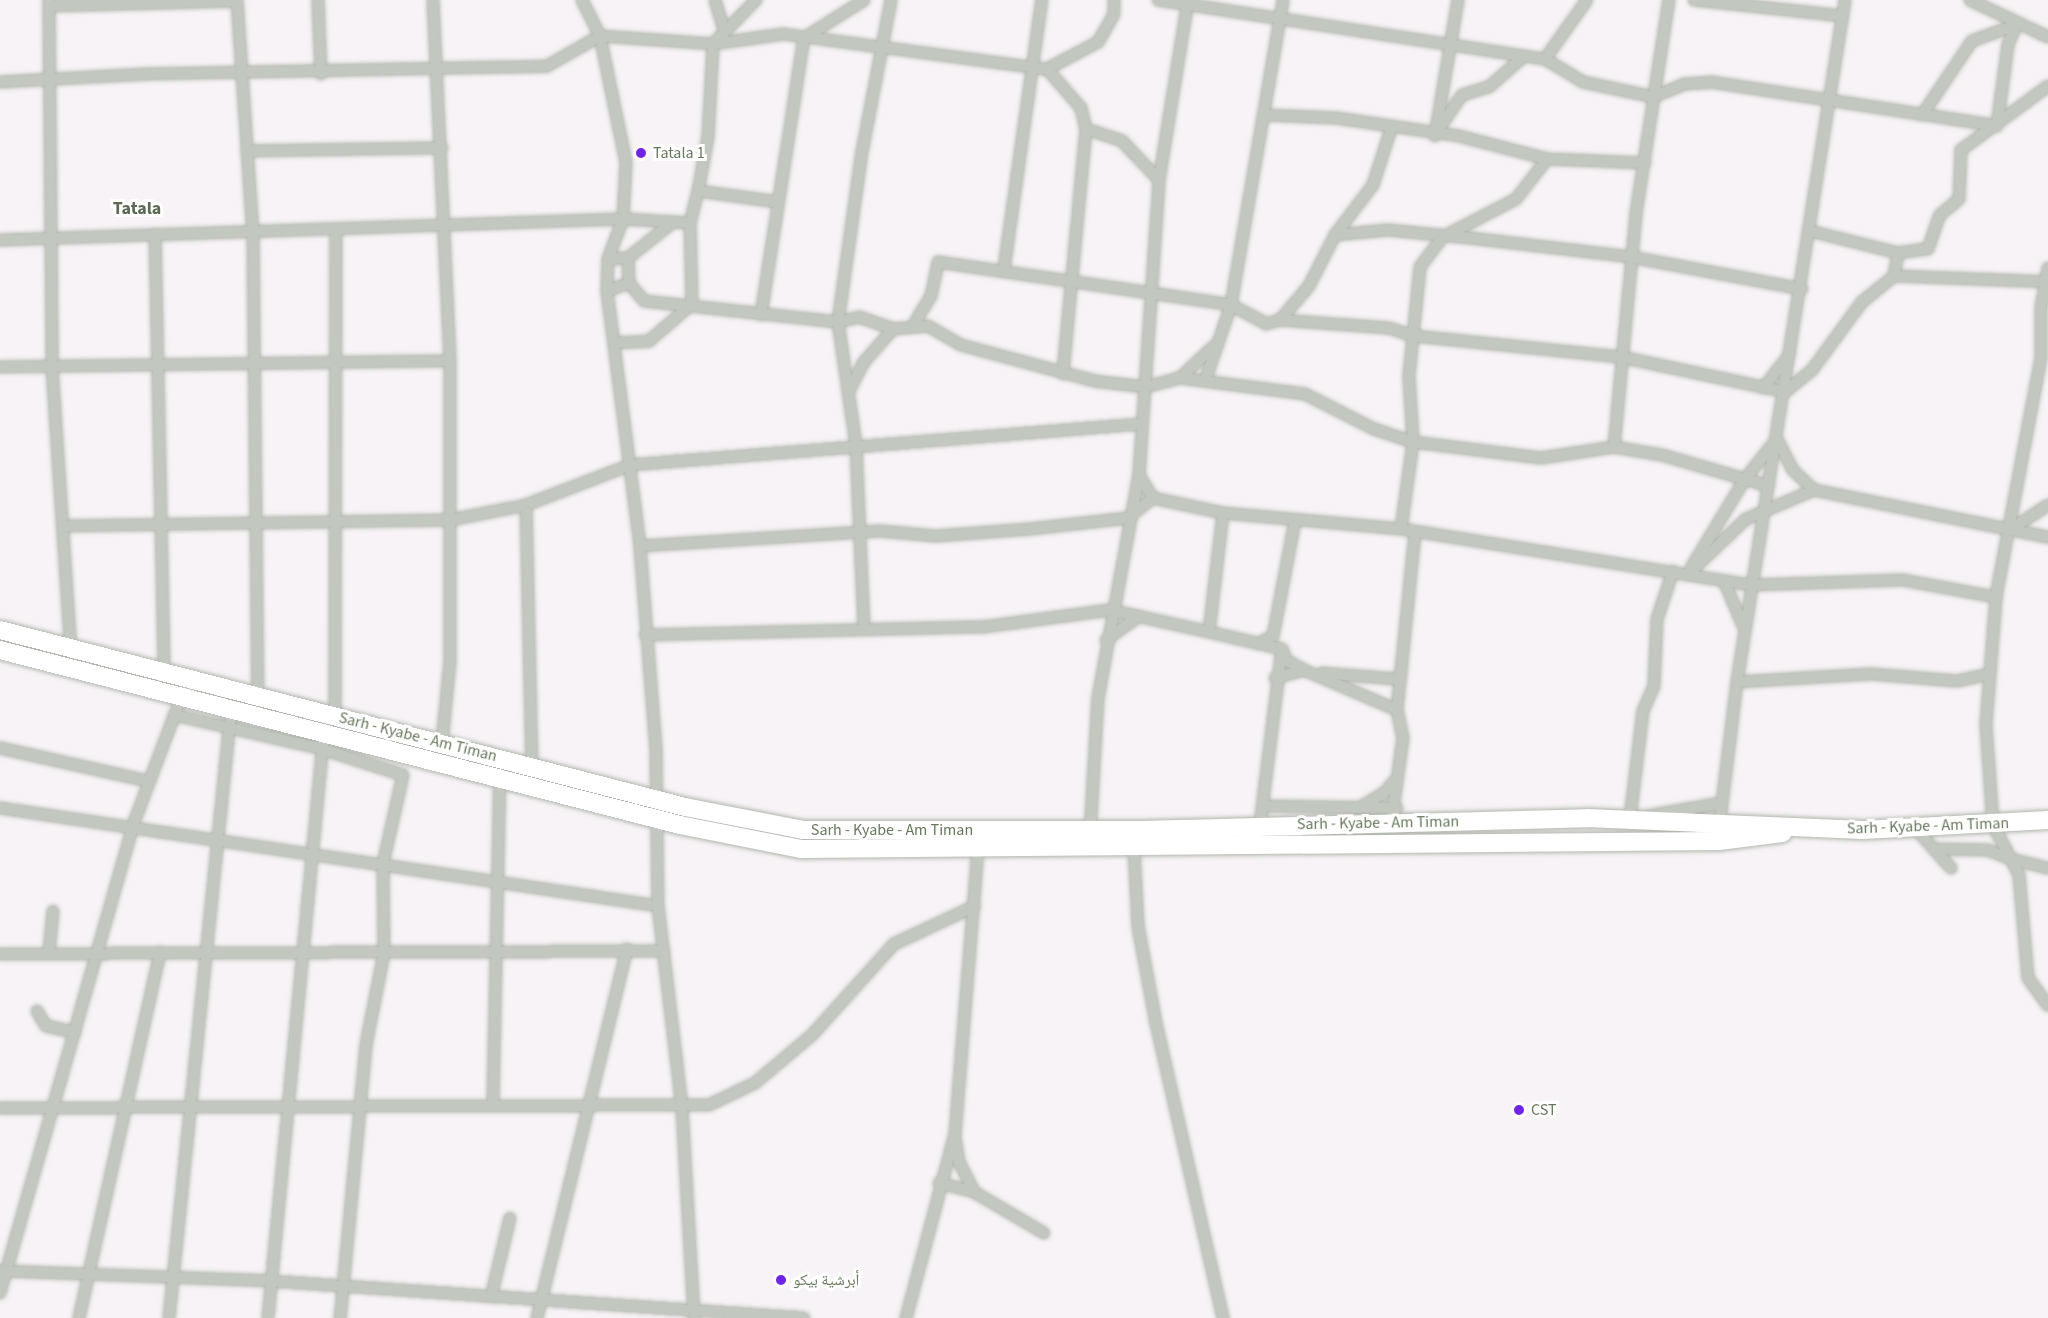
<!DOCTYPE html>
<html>
<head>
<meta charset="utf-8">
<style>
	body { margin:0 }
	#map { position:relative; width:2048px; height:1318px; overflow:hidden; background:#f7f3f6; font-family:"Source Sans 3","Noto Naskh Arabic",sans-serif }
	div>[style] { position:absolute }
	[style*='--x'] { left:calc(var(--x)*1px); top:calc(var(--y)*1px); width:calc(var(--w)*1px); rotate:calc(var(--a)*1deg) }
	.roads { filter:drop-shadow(0 0 2px #b2b7ae) drop-shadow(0 0 2px #b2b7ae) }
	.street>* { height:10px; margin:-5px; padding:0 5px; transform-origin:5px; border-radius:5px; background:#c2c8bf }
	.highway>* { height:18px; margin:-9px; padding:0 9px; transform-origin:9px; border-radius:9px; background:#fff }
	.dots>* { width:16px; height:16px; translate:-50% -50%; box-sizing:border-box; border:3px solid #fff; border-radius:50% }
	span { translate:-50% -50%; white-space:nowrap; text-align:center; line-height:1.15; -webkit-text-stroke:6px #fff; paint-order:stroke }
	.poi-label { font-size:16px; color:#67795d }
	.left { translate:0 -50%; text-align:left }
	.street-label { font-size:16px; color:#67795d }
	.neighbourhood-label { font-size:18px; color:#5c6a53; font-weight:700 }
</style>
</head>
<body>
<div id="map">
	<div class="roads">
		<div class="street">
			<i style="--x:49;--y:0;--w:367;--a:89.5"></i>
			<i style="--x:52;--y:367;--w:284;--a:86.2"></i>
			<i style="--x:237;--y:0;--w:236;--a:86.1"></i>
			<i style="--x:253;--y:235;--w:460;--a:89.4"></i>
			<i style="--x:318;--y:0;--w:74;--a:87.7"></i>
			<i style="--x:433;--y:0;--w:361;--a:87.3"></i>
			<i style="--x:450;--y:361;--w:300;--a:90"></i>
			<i style="--x:450;--y:661;--w:82;--a:95.6"></i>
			<i style="--x:582;--y:0;--w:40;--a:63.4"></i>
			<i style="--x:600;--y:36;--w:130;--a:78.4"></i>
			<i style="--x:626;--y:163;--w:56;--a:93.1"></i>
			<i style="--x:623;--y:219;--w:43;--a:110.6"></i>
			<i style="--x:608;--y:259;--w:32;--a:92"></i>
			<i style="--x:607;--y:291;--w:257;--a:82.6"></i>
			<i style="--x:640;--y:546;--w:203;--a:85.5"></i>
			<i style="--x:656;--y:748;--w:158;--a:89.3"></i>
			<i style="--x:658;--y:906;--w:203;--a:83.2"></i>
			<i style="--x:682;--y:1108;--w:210;--a:86.7"></i>
			<i style="--x:715;--y:0;--w:30;--a:73"></i>
			<i style="--x:1158;--y:0;--w:391;--a:8.7"></i>
			<i style="--x:1545;--y:59;--w:44;--a:31.2"></i>
			<i style="--x:1583;--y:82;--w:73;--a:11.9"></i>
			<i style="--x:1654;--y:97;--w:34;--a:-23"></i>
			<i style="--x:1685;--y:84;--w:26;--a:-4"></i>
			<i style="--x:1711;--y:82;--w:289;--a:8.7"></i>
			<i style="--x:1997;--y:126;--w:82;--a:-82.3"></i>
			<i style="--x:2008;--y:45;--w:22;--a:-68"></i>
			<i style="--x:1694;--y:0;--w:150;--a:6.1"></i>
			<i style="--x:1970;--y:0;--w:86;--a:25.4"></i>
			<i style="--x:49;--y:6;--w:188;--a:-1.5"></i>
			<i style="--x:1545;--y:59;--w:72;--a:-54.6"></i>
			<i style="--x:1047;--y:69;--w:58;--a:-27.9"></i>
			<i style="--x:1098;--y:42;--w:32;--a:-60"></i>
			<i style="--x:1114;--y:14;--w:14;--a:-90"></i>
			<i style="--x:0;--y:82;--w:147;--a:-3.1"></i>
			<i style="--x:147;--y:74;--w:400;--a:-1.1"></i>
			<i style="--x:547;--y:66;--w:61;--a:-29.5"></i>
			<i style="--x:600;--y:36;--w:113;--a:4"></i>
			<i style="--x:713;--y:44;--w:62;--a:-45.7"></i>
			<i style="--x:1264;--y:115;--w:72;--a:2.4"></i>
			<i style="--x:1336;--y:118;--w:124;--a:8.3"></i>
			<i style="--x:1459;--y:136;--w:91;--a:14.6"></i>
			<i style="--x:1547;--y:159;--w:98;--a:2.3"></i>
			<i style="--x:1922;--y:115;--w:89;--a:-56"></i>
			<i style="--x:1972;--y:41;--w:47;--a:-20"></i>
			<i style="--x:1086;--y:129;--w:38;--a:18"></i>
			<i style="--x:1122;--y:141;--w:54;--a:46.5"></i>
			<i style="--x:1436;--y:133;--w:46;--a:-55.6"></i>
			<i style="--x:1462;--y:95;--w:28;--a:-17"></i>
			<i style="--x:1489;--y:87;--w:45;--a:-41.4"></i>
			<i style="--x:1435;--y:136;--w:138;--a:-80.4"></i>
			<i style="--x:247;--y:151;--w:195;--a:-0.9"></i>
			<i style="--x:698;--y:191;--w:55;--a:-79.5"></i>
			<i style="--x:708;--y:137;--w:93;--a:-86.9"></i>
			<i style="--x:713;--y:44;--w:71;--a:-8.1"></i>
			<i style="--x:783;--y:34;--w:266;--a:7.6"></i>
			<i style="--x:1047;--y:69;--w:52;--a:48.9"></i>
			<i style="--x:1081;--y:108;--w:22;--a:77"></i>
			<i style="--x:1086;--y:129;--w:246;--a:95.4"></i>
			<i style="--x:1810;--y:231;--w:91;--a:14"></i>
			<i style="--x:1898;--y:253;--w:30;--a:-8"></i>
			<i style="--x:1928;--y:249;--w:36;--a:-71"></i>
			<i style="--x:1940;--y:215;--w:25;--a:-40"></i>
			<i style="--x:1959;--y:199;--w:49;--a:-87.7"></i>
			<i style="--x:1961;--y:150;--w:108;--a:-36.3"></i>
			<i style="--x:155;--y:234;--w:441;--a:88.8"></i>
			<i style="--x:1335;--y:235;--w:53;--a:-5.4"></i>
			<i style="--x:1388;--y:230;--w:82;--a:5.6"></i>
			<i style="--x:1470;--y:238;--w:162;--a:6.7"></i>
			<i style="--x:1631;--y:257;--w:174;--a:10.6"></i>
			<i style="--x:0;--y:240;--w:623;--a:-1.93"></i>
			<i style="--x:623;--y:219;--w:67;--a:3.4"></i>
			<i style="--x:628;--y:258;--w:25;--a:88"></i>
			<i style="--x:629;--y:283;--w:23;--a:50"></i>
			<i style="--x:644;--y:301;--w:195;--a:6.2"></i>
			<i style="--x:838;--y:322;--w:22;--a:-13"></i>
			<i style="--x:859;--y:317;--w:36;--a:19"></i>
			<i style="--x:893;--y:329;--w:35;--a:-5"></i>
			<i style="--x:928;--y:326;--w:38;--a:30"></i>
			<i style="--x:961;--y:345;--w:138;--a:15.1"></i>
			<i style="--x:1094;--y:381;--w:52;--a:6.6"></i>
			<i style="--x:1146;--y:387;--w:35;--a:-15"></i>
			<i style="--x:1180;--y:378;--w:126;--a:7.3"></i>
			<i style="--x:1305;--y:394;--w:77;--a:26.9"></i>
			<i style="--x:1374;--y:429;--w:41;--a:18.4"></i>
			<i style="--x:1413;--y:442;--w:129;--a:7.1"></i>
			<i style="--x:1541;--y:458;--w:74;--a:-8.6"></i>
			<i style="--x:1614;--y:447;--w:49;--a:9.5"></i>
			<i style="--x:1662;--y:455;--w:111;--a:16.2"></i>
			<i style="--x:608;--y:259;--w:20;--a:-3"></i>
			<i style="--x:628;--y:258;--w:58;--a:-38.7"></i>
			<i style="--x:2048;--y:268;--w:40;--a:100"></i>
			<i style="--x:2041;--y:307;--w:51;--a:90"></i>
			<i style="--x:2041;--y:358;--w:243;--a:100.7"></i>
			<i style="--x:1996;--y:597;--w:128;--a:94.5"></i>
			<i style="--x:1986;--y:725;--w:100;--a:86"></i>
			<i style="--x:1993;--y:825;--w:38;--a:62"></i>
			<i style="--x:2011;--y:859;--w:38;--a:14"></i>
			<i style="--x:1004;--y:269;--w:272;--a:-82"></i>
			<i style="--x:1894;--y:276;--w:23;--a:-80"></i>
			<i style="--x:607;--y:291;--w:23;--a:-20"></i>
			<i style="--x:692;--y:304;--w:81;--a:-91.4"></i>
			<i style="--x:690;--y:223;--w:33;--a:-76"></i>
			<i style="--x:698;--y:191;--w:81;--a:7.8"></i>
			<i style="--x:761;--y:315;--w:280;--a:-81.2"></i>
			<i style="--x:804;--y:38;--w:71;--a:-32.3"></i>
			<i style="--x:1280;--y:320;--w:45;--a:-49.5"></i>
			<i style="--x:1309;--y:286;--w:57;--a:-63"></i>
			<i style="--x:1335;--y:235;--w:63;--a:-52.8"></i>
			<i style="--x:1373;--y:185;--w:59;--a:-72.2"></i>
			<i style="--x:914;--y:324;--w:33;--a:-59"></i>
			<i style="--x:931;--y:296;--w:35;--a:-78"></i>
			<i style="--x:938;--y:262;--w:296;--a:8.3"></i>
			<i style="--x:1231;--y:305;--w:40;--a:28"></i>
			<i style="--x:1266;--y:324;--w:15;--a:-16"></i>
			<i style="--x:1280;--y:320;--w:109;--a:4.2"></i>
			<i style="--x:1389;--y:328;--w:26;--a:18"></i>
			<i style="--x:1414;--y:336;--w:208;--a:5.8"></i>
			<i style="--x:1621;--y:357;--w:168;--a:12"></i>
			<i style="--x:1785;--y:392;--w:35;--a:-39"></i>
			<i style="--x:1812;--y:370;--w:84;--a:-53.7"></i>
			<i style="--x:1862;--y:302;--w:41;--a:-39.1"></i>
			<i style="--x:1894;--y:276;--w:154;--a:2.2"></i>
			<i style="--x:614;--y:343;--w:35;--a:-3"></i>
			<i style="--x:649;--y:341;--w:57;--a:-40.7"></i>
			<i style="--x:0;--y:367;--w:450;--a:-0.8"></i>
			<i style="--x:1180;--y:378;--w:45;--a:-43.2"></i>
			<i style="--x:1205;--y:381;--w:80;--a:-71.1"></i>
			<i style="--x:1231;--y:305;--w:309;--a:-80.3"></i>
			<i style="--x:1763;--y:388;--w:43;--a:-51.5"></i>
			<i style="--x:849;--y:391;--w:33;--a:-63"></i>
			<i style="--x:864;--y:362;--w:44;--a:-48.7"></i>
			<i style="--x:1614;--y:447;--w:235;--a:-84.6"></i>
			<i style="--x:1636;--y:213;--w:216;--a:-81.2"></i>
			<i style="--x:1139;--y:475;--w:27;--a:59"></i>
			<i style="--x:1153;--y:498;--w:72;--a:12.1"></i>
			<i style="--x:1223;--y:513;--w:179;--a:5.1"></i>
			<i style="--x:1401;--y:529;--w:355;--a:9.1"></i>
			<i style="--x:1752;--y:585;--w:151;--a:-1.9"></i>
			<i style="--x:1903;--y:580;--w:95;--a:10.4"></i>
			<i style="--x:526;--y:505;--w:261;--a:88.7"></i>
			<i style="--x:63;--y:526;--w:387;--a:-0.9"></i>
			<i style="--x:450;--y:520;--w:77;--a:-11.2"></i>
			<i style="--x:526;--y:505;--w:111;--a:-21"></i>
			<i style="--x:630;--y:465;--w:513;--a:-4.59"></i>
			<i style="--x:2013;--y:528;--w:42;--a:-33.3"></i>
			<i style="--x:1401;--y:529;--w:88;--a:-82.1"></i>
			<i style="--x:1413;--y:442;--w:66;--a:-93.5"></i>
			<i style="--x:1409;--y:376;--w:110;--a:-84.2"></i>
			<i style="--x:1420;--y:267;--w:38;--a:-53"></i>
			<i style="--x:1443;--y:237;--w:82;--a:-27.5"></i>
			<i style="--x:1516;--y:199;--w:51;--a:-52.2"></i>
			<i style="--x:640;--y:546;--w:240;--a:-3.6"></i>
			<i style="--x:880;--y:531;--w:56;--a:5.1"></i>
			<i style="--x:936;--y:536;--w:94;--a:-4.3"></i>
			<i style="--x:1030;--y:529;--w:99;--a:-6.4"></i>
			<i style="--x:1128;--y:518;--w:32;--a:-39"></i>
			<i style="--x:1691;--y:568;--w:104;--a:-58.8"></i>
			<i style="--x:1745;--y:479;--w:51;--a:-51.3"></i>
			<i style="--x:1777;--y:439;--w:34;--a:63"></i>
			<i style="--x:1792;--y:469;--w:30;--a:44"></i>
			<i style="--x:1673;--y:571;--w:51;--a:108.4"></i>
			<i style="--x:1657;--y:619;--w:67;--a:92.6"></i>
			<i style="--x:1654;--y:686;--w:27;--a:114"></i>
			<i style="--x:1643;--y:711;--w:109;--a:96.9"></i>
			<i style="--x:1630;--y:819;--w:93;--a:-9.9"></i>
			<i style="--x:1688;--y:574;--w:80;--a:-43.5"></i>
			<i style="--x:1746;--y:519;--w:74;--a:-23.1"></i>
			<i style="--x:1814;--y:490;--w:239;--a:11.4"></i>
			<i style="--x:1724;--y:581;--w:53;--a:66.8"></i>
			<i style="--x:864;--y:629;--w:184;--a:-92.5"></i>
			<i style="--x:856;--y:445;--w:124;--a:-98.3"></i>
			<i style="--x:838;--y:322;--w:172;--a:-82"></i>
			<i style="--x:862;--y:152;--w:155;--a:-79.2"></i>
			<i style="--x:1209;--y:632;--w:75;--a:13.1"></i>
			<i style="--x:645;--y:635;--w:338;--a:-1.4"></i>
			<i style="--x:983;--y:627;--w:128;--a:-7.6"></i>
			<i style="--x:1110;--y:610;--w:101;--a:12.5"></i>
			<i style="--x:1209;--y:632;--w:120;--a:-83.3"></i>
			<i style="--x:1106;--y:640;--w:41;--a:-36"></i>
			<i style="--x:1258;--y:644;--w:17;--a:-28"></i>
			<i style="--x:1273;--y:636;--w:117;--a:-79.2"></i>
			<i style="--x:1282;--y:649;--w:12;--a:70"></i>
			<i style="--x:1286;--y:660;--w:21;--a:29"></i>
			<i style="--x:1304;--y:670;--w:101;--a:23.3"></i>
			<i style="--x:1322;--y:673;--w:74;--a:4.6"></i>
			<i style="--x:1396;--y:679;--w:8;--a:-50"></i>
			<i style="--x:1275;--y:678;--w:30;--a:-15"></i>
			<i style="--x:1737;--y:682;--w:134;--a:-3.4"></i>
			<i style="--x:1871;--y:674;--w:86;--a:4.7"></i>
			<i style="--x:1957;--y:681;--w:33;--a:-12"></i>
			<i style="--x:174;--y:715;--w:152;--a:12.9"></i>
			<i style="--x:322;--y:749;--w:85;--a:17.8"></i>
			<i style="--x:403;--y:775;--w:91;--a:102.7"></i>
			<i style="--x:383;--y:864;--w:89;--a:89.4"></i>
			<i style="--x:384;--y:953;--w:94;--a:101.1"></i>
			<i style="--x:366;--y:1045;--w:274;--a:95.4"></i>
			<i style="--x:335;--y:717;--w:488;--a:-89.9"></i>
			<i style="--x:0;--y:748;--w:152;--a:12.6"></i>
			<i style="--x:1265;--y:806;--w:132;--a:0.9"></i>
			<i style="--x:0;--y:808;--w:665;--a:8.47"></i>
			<i style="--x:1359;--y:808;--w:29;--a:-31"></i>
			<i style="--x:1384;--y:793;--w:18;--a:-49"></i>
			<i style="--x:1720;--y:820;--w:139;--a:-83"></i>
			<i style="--x:1737;--y:682;--w:690;--a:-81"></i>
			<i style="--x:1391;--y:824;--w:87;--a:-82.1"></i>
			<i style="--x:1403;--y:738;--w:29;--a:-102"></i>
			<i style="--x:1397;--y:710;--w:179;--a:-84.2"></i>
			<i style="--x:1260;--y:825;--w:177;--a:-82.9"></i>
			<i style="--x:1915;--y:828;--w:54;--a:48"></i>
			<i style="--x:1090;--y:835;--w:137;--a:-86.7"></i>
			<i style="--x:1098;--y:698;--w:227;--a:-79.6"></i>
			<i style="--x:1139;--y:475;--w:296;--a:-86.1"></i>
			<i style="--x:1159;--y:180;--w:182;--a:-80.8"></i>
			<i style="--x:1134;--y:849;--w:77;--a:87"></i>
			<i style="--x:1138;--y:926;--w:99;--a:79.5"></i>
			<i style="--x:1156;--y:1023;--w:303;--a:77.2"></i>
			<i style="--x:1934;--y:849;--w:54;--a:1.1"></i>
			<i style="--x:1988;--y:850;--w:25;--a:21"></i>
			<i style="--x:2011;--y:859;--w:18;--a:63"></i>
			<i style="--x:2019;--y:875;--w:103;--a:85"></i>
			<i style="--x:2028;--y:978;--w:34;--a:54"></i>
			<i style="--x:49;--y:953;--w:42;--a:-84.6"></i>
			<i style="--x:0;--y:954;--w:664;--a:-0.26"></i>
			<i style="--x:37;--y:1011;--w:17;--a:59"></i>
			<i style="--x:46;--y:1026;--w:30;--a:12"></i>
			<i style="--x:493;--y:1103;--w:325;--a:-88.8"></i>
			<i style="--x:0;--y:1108;--w:709;--a:-0.24"></i>
			<i style="--x:709;--y:1105;--w:51;--a:-25.6"></i>
			<i style="--x:755;--y:1083;--w:75;--a:-40.1"></i>
			<i style="--x:812;--y:1035;--w:122;--a:-48"></i>
			<i style="--x:894;--y:944;--w:89;--a:-25.1"></i>
			<i style="--x:955;--y:1137;--w:25;--a:81"></i>
			<i style="--x:959;--y:1162;--w:34;--a:63"></i>
			<i style="--x:939;--y:1183;--w:36;--a:14"></i>
			<i style="--x:974;--y:1192;--w:81;--a:30.4"></i>
			<i style="--x:0;--y:1271;--w:270;--a:2.1"></i>
			<i style="--x:270;--y:1281;--w:535;--a:3.96"></i>
			<i style="--x:0;--y:1293;--w:487;--a:-74.1"></i>
			<i style="--x:133;--y:825;--w:158;--a:-69.3"></i>
			<i style="--x:491;--y:1297;--w:81;--a:-76.5"></i>
			<i style="--x:79;--y:1318;--w:375;--a:-77.5"></i>
			<i style="--x:169;--y:1318;--w:600;--a:-84.17"></i>
			<i style="--x:268;--y:1318;--w:578;--a:-84.54"></i>
			<i style="--x:537;--y:1318;--w:380;--a:-76.3"></i>
			<i style="--x:906;--y:1318;--w:190;--a:-75.1"></i>
			<i style="--x:955;--y:1134;--w:285;--a:-85.4"></i>
		</div>
		<div class="highway">
			<i style="--x:0;--y:630;--w:707;--a:14.49"></i>
			<i style="--x:685;--y:807;--w:120;--a:11"></i>
			<i style="--x:803;--y:830;--w:339;--a:0"></i>
			<i style="--x:1142;--y:830;--w:445;--a:-1.5"></i>
			<i style="--x:1587;--y:818;--w:276;--a:2.5"></i>
			<i style="--x:1863;--y:830;--w:185;--a:-3.1"></i>
			<i style="--x:0;--y:650;--w:702;--a:14.43"></i>
			<i style="--x:680;--y:825;--w:123;--a:11.2"></i>
			<i style="--x:801;--y:849;--w:918;--a:-0.5"></i>
			<i style="--x:1719;--y:841;--w:64;--a:-7.1"></i>
		</div>
	</div>
	<div class="dots">
		<i style="left:641px;top:153px;background:#7124e6"></i>
		<i style="left:1519px;top:1110px;background:#7124e6"></i>
		<i style="left:781px;top:1280px;background:#7124e6"></i>
	</div>
	<div class="poi-label">
		<span class="left" style="left:653px;top:153px">Tatala 1</span>
		<span class="left" style="left:1531px;top:1110px">CST</span>
		<span class="left" style="left:793px;top:1280px">أبرشية بيكو</span>
	</div>
	<div class="street-label">
		<span style="left:418px;top:737px;rotate:14deg">Sarh - Kyabe - Am Timan</span>
		<span style="left:1378px;top:823px;rotate:-1deg">Sarh - Kyabe - Am Timan</span>
		<span style="left:1928px;top:826px;rotate:-2deg">Sarh - Kyabe - Am Timan</span>
		<span style="left:892px;top:830px">Sarh - Kyabe - Am Timan</span>
	</div>
	<div class="neighbourhood-label">
		<span style="left:137px;top:209px">Tatala</span>
	</div>
</div>
</body>
</html>
